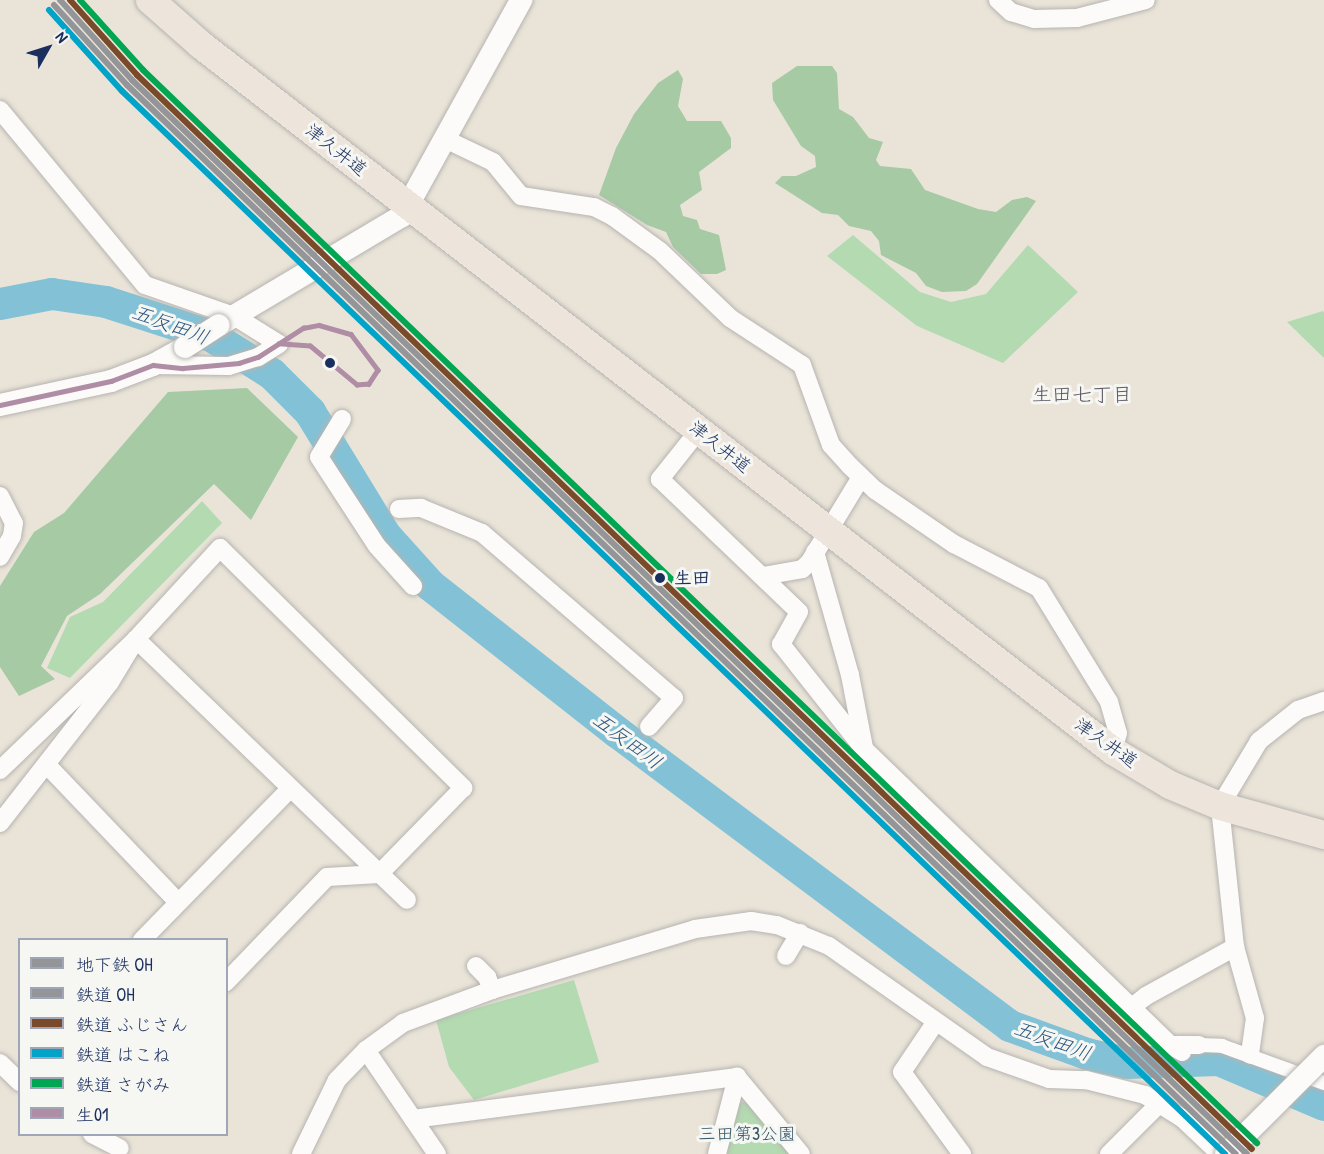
<!DOCTYPE html>
<html>
<head>
<meta charset="utf-8">
<style>
	body { margin:0 }
	#map { position:relative; width:1324px; height:1154px; overflow:hidden; background:#eae4d8; font-family:"Patrick Hand","Klee One",sans-serif }
	div>[style] { position:absolute }
	[style*='--x'] { left:calc(var(--x)*1px); top:calc(var(--y)*1px); width:calc(var(--w)*1px); rotate:calc(var(--a)*1deg) }
	.green>* { inset:0; background:#b3dab0 }
	.forest>* { inset:0; background:#a5caa4 }
	.river>* { height:32px; margin:-16px; padding:0 16px; transform-origin:16px; border-radius:16px; background:#83c2d6 }
	.roads { filter:drop-shadow(0 0 2px #b6b4b1) drop-shadow(0 0 2px #b6b4b1) }
	.pedestrian>* { height:14px; margin:-7px; padding:0 7px; transform-origin:7px; border-radius:7px; background:#fcfbf9 }
	.minor>* { height:18px; margin:-9px; padding:0 9px; transform-origin:9px; border-radius:9px; background:#fcfbf9 }
	.tertiary>* { height:22px; margin:-11px; padding:0 11px; transform-origin:11px; border-radius:11px; background:#fcfbf9 }
	.primary>* { height:28px; margin:-14px; padding:0 14px; transform-origin:14px; border-radius:14px; background:#ede5dc }
	.bridges { filter:drop-shadow(0 0 2px #b6b4b1) drop-shadow(0 0 2px #b6b4b1) }
	.tertiary-bridge>* { height:22px; margin:-11px; padding:0 11px; transform-origin:11px; border-radius:11px; background:#fcfbf9 }
	.bus-1>* { height:4.5px; margin:-2.25px; padding:0 2.25px; transform-origin:2.25px; border-radius:2.25px; background:#af8da5 }
	.rail-1>* { height:6px; margin:-3px; padding:0 3px; transform-origin:3px; border-radius:3px; background:#939598 }
	.rail-2>* { height:6px; margin:-3px; padding:0 3px; transform-origin:3px; border-radius:3px; background:#7a4b2a }
	.rail-3>* { height:6px; margin:-3px; padding:0 3px; transform-origin:3px; border-radius:3px; background:#01a3c8 }
	.rail-4>* { height:6px; margin:-3px; padding:0 3px; transform-origin:3px; border-radius:3px; background:#00a651 }
	.metro-1>* { height:6px; margin:-3px; padding:0 3px; transform-origin:3px; border-radius:3px; background:#939598 }
	.dots>* { width:16px; height:16px; translate:-50% -50%; box-sizing:border-box; border:3px solid #f6f6f2; border-radius:50% }
	span { translate:-50% -50%; white-space:nowrap; text-align:center; line-height:1.15; -webkit-text-stroke:6px #f6f6f2; paint-order:stroke }
	.street-label { font-size:18px; color:#1b2f5e }
	.stop-label { font-size:18px; color:#1b2f5e; font-weight:700 }
	.left { translate:0 -50%; text-align:left }
	.park-label { font-size:18px; color:#36586a }
	.water-label { font-size:20px; color:#2d5782; font-style:italic }
	.neighbourhood-label { font-size:20px; color:#5e5864 }
	.legend { position:absolute; left:18px; top:938px; width:210px; height:198px; box-sizing:border-box; background:#f6f6f2; border:2px solid #9ea6b7; margin:0; padding:8px 10px; list-style:none; font-size:18px; color:#1b2f5e }
	.legend li { display:flex; align-items:center; gap:12px; height:30px }
	.legend b { width:30px; border:2px solid #9ea6b7 }
	.north { position:absolute; left:18px; top:18px; width:60px; height:60px; -webkit-text-stroke:4px #f6f6f2; paint-order:stroke; rotate:51deg; font-size:16px; font-weight:700; line-height:24px; text-align:center; color:#1b2f5e }
	.north::after { content:''; display:block; margin:auto; width:21px; height:27px; background:#1b2f5e; clip-path:polygon(50% 0,100% 100%,50% 72%,0 100%) }
</style>
</head>
<body>
<div id="map">
	<div class="green">
		<i style="clip-path:polygon(853px 235px,920px 292px,951px 302px,986px 294px,1028px 245px,1078px 292px,1003px 363px,917px 326px,827px 256px)"></i>
		<i style="clip-path:polygon(1323px 311px,1324px 313px,1324px 358px,1287px 322px)"></i>
		<i style="clip-path:polygon(202px 501px,222px 523px,70px 678px,47px 668px,70px 617px,103px 602px)"></i>
		<i style="clip-path:polygon(574px 980px,599px 1062px,474px 1100px,449px 1067px,436px 1020px)"></i>
		<i style="clip-path:polygon(747px 1102px,790px 1154px,724px 1154px,735px 1103px)"></i>
	</div>
	<div class="forest">
		<i style="clip-path:polygon(797px 66px,832px 66px,837px 73px,839px 109px,853px 117px,869px 138px,883px 142px,876px 160px,880px 166px,911px 169px,925px 190px,978px 209px,996px 212px,1012px 200px,1027px 197px,1036px 201px,977px 284px,966px 291px,942px 292px,926px 286px,916px 273px,881px 255px,879px 241px,871px 231px,849px 226px,838px 215px,822px 213px,775px 183px,782px 176px,796px 176px,816px 167px,815px 156px,801px 146px,773px 100px,772px 83px)"></i>
		<i style="clip-path:polygon(678px 70px,683px 79px,678px 106px,687px 121px,721px 121px,731px 138px,731px 148px,699px 172px,702px 190px,680px 205px,683px 216px,697px 220px,700px 229px,719px 235px,726px 270px,717px 274px,701px 274px,673px 247px,666px 232px,647px 225px,599px 195px,616px 148px,634px 114px,658px 83px)"></i>
		<i style="clip-path:polygon(247px 388px,298px 437px,251px 520px,214px 484px,100px 594px,67px 616px,41px 666px,55px 679px,19px 696px,0 667px,0 586px,34px 532px,64px 513px,168px 392px)"></i>
	</div>
	<div class="river">
		<i style="--x:0;--y:304;--w:53;--a:-10.9"></i>
		<i style="--x:52;--y:294;--w:55;--a:8.4"></i>
		<i style="--x:106;--y:302;--w:110;--a:17.9"></i>
		<i style="--x:211;--y:336;--w:72;--a:31.9"></i>
		<i style="--x:272;--y:374;--w:54;--a:45"></i>
		<i style="--x:310;--y:412;--w:144;--a:58.6"></i>
		<i style="--x:385;--y:535;--w:67;--a:48"></i>
		<i style="--x:430;--y:585;--w:238;--a:38.2"></i>
		<i style="--x:617;--y:732;--w:491;--a:36.8"></i>
		<i style="--x:1010;--y:1026;--w:82;--a:20"></i>
		<i style="--x:1087;--y:1054;--w:41;--a:12.7"></i>
		<i style="--x:1127;--y:1063;--w:92;--a:-1.9"></i>
		<i style="--x:1219;--y:1060;--w:114;--a:23.2"></i>
	</div>
	<div class="roads">
		<div class="pedestrian">
			<i style="--x:1199;--y:1045;--w:23;--a:2"></i>
			<i style="--x:1222;--y:1046;--w:109;--a:19.9"></i>
		</div>
		<div class="minor">
			<i style="--x:998;--y:0;--w:18;--a:43"></i>
			<i style="--x:1011;--y:12;--w:24;--a:17"></i>
			<i style="--x:1034;--y:19;--w:43;--a:-1.3"></i>
			<i style="--x:1077;--y:18;--w:71;--a:-14.6"></i>
			<i style="--x:0;--y:110;--w:227;--a:50.4"></i>
			<i style="--x:145;--y:285;--w:94;--a:19.2"></i>
			<i style="--x:234;--y:316;--w:53;--a:31.9"></i>
			<i style="--x:279;--y:344;--w:25;--a:148"></i>
			<i style="--x:258;--y:357;--w:31;--a:163"></i>
			<i style="--x:228;--y:366;--w:75;--a:-179.2"></i>
			<i style="--x:445;--y:139;--w:53;--a:25.6"></i>
			<i style="--x:493;--y:162;--w:44;--a:50.5"></i>
			<i style="--x:521;--y:196;--w:74;--a:8.6"></i>
			<i style="--x:594;--y:207;--w:20;--a:27"></i>
			<i style="--x:612;--y:216;--w:59;--a:36.1"></i>
			<i style="--x:660;--y:251;--w:97;--a:43.7"></i>
			<i style="--x:730;--y:318;--w:86;--a:33.1"></i>
			<i style="--x:802;--y:365;--w:85;--a:70.1"></i>
			<i style="--x:831;--y:445;--w:28;--a:48"></i>
			<i style="--x:850;--y:466;--w:35;--a:44"></i>
			<i style="--x:875;--y:490;--w:96;--a:34.4"></i>
			<i style="--x:954;--y:544;--w:96;--a:27.4"></i>
			<i style="--x:1039;--y:588;--w:134;--a:58.4"></i>
			<i style="--x:1109;--y:702;--w:32;--a:74"></i>
			<i style="--x:1118;--y:733;--w:19;--a:106"></i>
			<i style="--x:342;--y:419;--w:44;--a:121.2"></i>
			<i style="--x:319;--y:457;--w:106;--a:56.9"></i>
			<i style="--x:377;--y:546;--w:54;--a:48"></i>
			<i style="--x:699;--y:430;--w:63;--a:128.5"></i>
			<i style="--x:660;--y:479;--w:192;--a:43.7"></i>
			<i style="--x:799;--y:612;--w:37;--a:119"></i>
			<i style="--x:781;--y:644;--w:134;--a:51.7"></i>
			<i style="--x:864;--y:749;--w:426;--a:44"></i>
			<i style="--x:1170;--y:1045;--w:14;--a:30"></i>
			<i style="--x:0;--y:496;--w:30;--a:63"></i>
			<i style="--x:14;--y:523;--w:13;--a:99"></i>
			<i style="--x:12;--y:536;--w:24;--a:120"></i>
			<i style="--x:399;--y:509;--w:22;--a:-3"></i>
			<i style="--x:421;--y:508;--w:66;--a:22.3"></i>
			<i style="--x:482;--y:533;--w:253;--a:40.7"></i>
			<i style="--x:674;--y:698;--w:38;--a:131"></i>
			<i style="--x:815;--y:552;--w:128;--a:74.1"></i>
			<i style="--x:850;--y:675;--w:74;--a:79.1"></i>
			<i style="--x:763;--y:576;--w:40;--a:-10"></i>
			<i style="--x:802;--y:569;--w:9;--a:-41"></i>
			<i style="--x:809;--y:563;--w:100;--a:-58.8"></i>
			<i style="--x:47;--y:765;--w:188;--a:46.3"></i>
			<i style="--x:0;--y:770;--w:189;--a:-43.9"></i>
			<i style="--x:136;--y:639;--w:376;--a:43.9"></i>
			<i style="--x:0;--y:823;--w:179;--a:-52"></i>
			<i style="--x:110;--y:682;--w:50;--a:-58.8"></i>
			<i style="--x:136;--y:639;--w:124;--a:-47.3"></i>
			<i style="--x:220;--y:548;--w:342;--a:44.6"></i>
			<i style="--x:463;--y:788;--w:120;--a:134.3"></i>
			<i style="--x:379;--y:874;--w:52;--a:176.7"></i>
			<i style="--x:327;--y:877;--w:146;--a:133.9"></i>
			<i style="--x:142;--y:940;--w:210;--a:-45.6"></i>
			<i style="--x:1235;--y:947;--w:74;--a:74.3"></i>
			<i style="--x:1255;--y:1018;--w:37;--a:98"></i>
			<i style="--x:786;--y:956;--w:27;--a:-59"></i>
			<i style="--x:476;--y:966;--w:16;--a:45"></i>
			<i style="--x:487;--y:977;--w:14;--a:69"></i>
			<i style="--x:1132;--y:1007;--w:18;--a:-38"></i>
			<i style="--x:1146;--y:996;--w:102;--a:-28.8"></i>
			<i style="--x:1235;--y:947;--w:142;--a:-96.1"></i>
			<i style="--x:1220;--y:806;--w:76;--a:-59"></i>
			<i style="--x:1259;--y:741;--w:50;--a:-38.5"></i>
			<i style="--x:1298;--y:710;--w:28;--a:-19"></i>
			<i style="--x:935;--y:1023;--w:59;--a:124"></i>
			<i style="--x:902;--y:1072;--w:102;--a:53.8"></i>
			<i style="--x:1170;--y:1045;--w:29;--a:0"></i>
			<i style="--x:366;--y:1050;--w:126;--a:55.7"></i>
			<i style="--x:0;--y:1063;--w:28;--a:44"></i>
			<i style="--x:737;--y:1077;--w:100;--a:50.3"></i>
			<i style="--x:413;--y:1119;--w:327;--a:-7.4"></i>
			<i style="--x:92;--y:1134;--w:31;--a:27"></i>
			<i style="--x:301;--y:1154;--w:82;--a:-64.1"></i>
			<i style="--x:337;--y:1080;--w:42;--a:-46"></i>
			<i style="--x:366;--y:1050;--w:46;--a:-36.1"></i>
			<i style="--x:403;--y:1023;--w:95;--a:-20.3"></i>
			<i style="--x:492;--y:990;--w:212;--a:-16.7"></i>
			<i style="--x:695;--y:929;--w:57;--a:-8.1"></i>
			<i style="--x:751;--y:921;--w:26;--a:9"></i>
			<i style="--x:777;--y:925;--w:56;--a:22"></i>
			<i style="--x:829;--y:946;--w:193;--a:35.1"></i>
			<i style="--x:987;--y:1057;--w:66;--a:19.5"></i>
			<i style="--x:1049;--y:1079;--w:37;--a:2"></i>
			<i style="--x:1086;--y:1080;--w:61;--a:14.3"></i>
			<i style="--x:1145;--y:1095;--w:44;--a:31.9"></i>
			<i style="--x:1182;--y:1118;--w:52;--a:43.5"></i>
			<i style="--x:717;--y:1154;--w:80;--a:-75.4"></i>
			<i style="--x:1109;--y:1154;--w:72;--a:-45"></i>
		</div>
		<div class="tertiary">
			<i style="--x:219;--y:325;--w:213;--a:-30.8"></i>
			<i style="--x:402;--y:216;--w:247;--a:-61.1"></i>
			<i style="--x:0;--y:405;--w:114;--a:-12.2"></i>
			<i style="--x:111;--y:381;--w:45;--a:-20.9"></i>
			<i style="--x:153;--y:365;--w:37;--a:-29"></i>
		</div>
		<div class="primary">
			<i style="--x:150;--y:0;--w:68;--a:41.4"></i>
			<i style="--x:201;--y:45;--w:1153;--a:37.74"></i>
			<i style="--x:1113;--y:751;--w:66;--a:30.8"></i>
			<i style="--x:1170;--y:785;--w:54;--a:22.8"></i>
			<i style="--x:1220;--y:806;--w:108;--a:15.6"></i>
		</div>
	</div>
	<div class="bridges">
		<div class="tertiary-bridge">
			<i style="--x:185;--y:347;--w:40;--a:-32.9"></i>
			<i style="--x:1226;--y:1154;--w:139;--a:-45"></i>
		</div>
	</div>
	<div class="bus-1">
		<i style="--x:0;--y:405;--w:114;--a:-12.2"></i>
		<i style="--x:111;--y:381;--w:45;--a:-20.9"></i>
		<i style="--x:153;--y:365;--w:30;--a:6"></i>
		<i style="--x:183;--y:368;--w:56;--a:-5.1"></i>
		<i style="--x:239;--y:363;--w:20;--a:-18"></i>
		<i style="--x:258;--y:357;--w:54;--a:-32.8"></i>
		<i style="--x:303;--y:328;--w:16;--a:-11"></i>
		<i style="--x:319;--y:325;--w:33;--a:16"></i>
		<i style="--x:351;--y:334;--w:45;--a:53.1"></i>
		<i style="--x:378;--y:370;--w:17;--a:123"></i>
		<i style="--x:369;--y:384;--w:12;--a:175"></i>
		<i style="--x:357;--y:385;--w:61;--a:-140.3"></i>
		<i style="--x:310;--y:346;--w:31;--a:-176"></i>
	</div>
	<div class="rail-1">
		<i style="--x:54;--y:5;--w:108;--a:47.6"></i>
		<i style="--x:127;--y:85;--w:1540;--a:43.95"></i>
	</div>
	<div class="rail-2">
		<i style="--x:70;--y:0;--w:101;--a:48.2"></i>
		<i style="--x:137;--y:75;--w:1548;--a:43.93"></i>
	</div>
	<div class="rail-3">
		<i style="--x:49;--y:10;--w:109;--a:48"></i>
		<i style="--x:122;--y:91;--w:1532;--a:43.94"></i>
	</div>
	<div class="rail-4">
		<i style="--x:80;--y:0;--w:94;--a:48"></i>
		<i style="--x:143;--y:70;--w:1547;--a:43.93"></i>
	</div>
	<div class="metro-1">
		<i style="--x:60;--y:0;--w:108;--a:48"></i>
		<i style="--x:132;--y:80;--w:1548;--a:43.93"></i>
	</div>
	<div class="dots">
		<i style="left:330px;top:363px;background:#1b2f5e"></i>
		<i style="left:660px;top:578px;background:#1b2f5e"></i>
	</div>
	<div class="street-label">
		<span style="left:336px;top:150px;rotate:38deg">津久井道</span>
		<span style="left:720px;top:447px;rotate:38deg">津久井道</span>
		<span style="left:1106px;top:743px;rotate:35deg">津久井道</span>
	</div>
	<div class="stop-label">
		<span class="left" style="left:674px;top:578px">生田</span>
	</div>
	<div class="park-label">
		<span style="left:747px;top:1134px">三田第3公園</span>
	</div>
	<div class="water-label">
		<span style="left:171px;top:324px;rotate:20deg">五反田川</span>
		<span style="left:628px;top:740px;rotate:37deg">五反田川</span>
		<span style="left:1053px;top:1040px;rotate:20deg">五反田川</span>
	</div>
	<div class="neighbourhood-label">
		<span style="left:1082px;top:393px">生田七丁目</span>
	</div>
	<ul class="legend">
	<li><b style="height:8px;background:#939598"></b>地下鉄 OH</li>
	<li><b style="height:8px;background:#939598"></b>鉄道 OH</li>
	<li><b style="height:8px;background:#7a4b2a"></b>鉄道 ふじさん</li>
	<li><b style="height:8px;background:#01a3c8"></b>鉄道 はこね</li>
	<li><b style="height:8px;background:#00a651"></b>鉄道 さがみ</li>
	<li><b style="height:8px;background:#af8da5"></b>生01</li>
	</ul>
	<div class="north">N</div>
</div>
</body>
</html>
